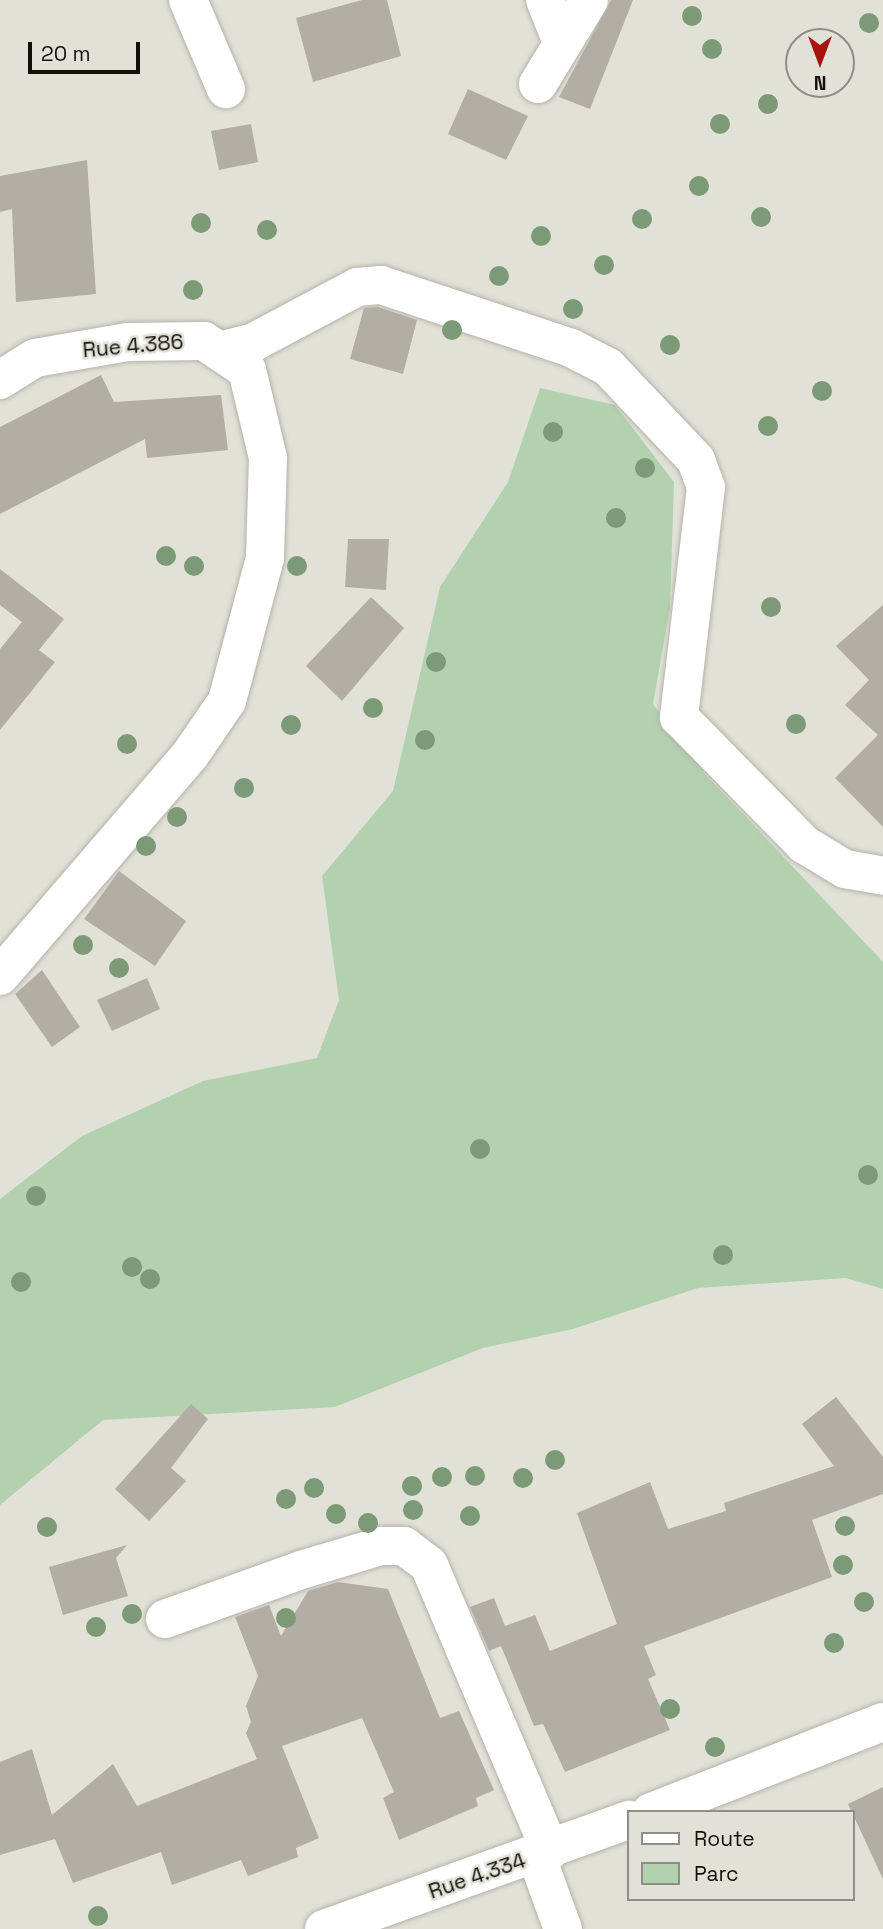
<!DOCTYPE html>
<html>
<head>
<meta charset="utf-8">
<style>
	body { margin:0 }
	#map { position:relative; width:883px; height:1929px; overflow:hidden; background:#e2e1d7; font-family:"Space Grotesk",sans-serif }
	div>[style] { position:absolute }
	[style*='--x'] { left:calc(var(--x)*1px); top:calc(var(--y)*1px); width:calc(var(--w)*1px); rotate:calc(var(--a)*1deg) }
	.green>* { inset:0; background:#b2d1af }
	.building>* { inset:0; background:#b2ada5 }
	.roads { filter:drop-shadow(0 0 2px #b4b3a9) drop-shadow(0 0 2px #b4b3a9) }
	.street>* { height:38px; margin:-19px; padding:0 19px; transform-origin:19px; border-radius:19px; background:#fff }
	.trees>* { width:20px; height:20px; margin:-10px; border-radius:50%; background:#7d9a77 }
	span { translate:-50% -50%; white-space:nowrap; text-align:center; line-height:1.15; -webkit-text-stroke:5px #e2e1d7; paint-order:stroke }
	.street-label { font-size:21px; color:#11100d }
	.legend { position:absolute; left:627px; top:1810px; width:228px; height:91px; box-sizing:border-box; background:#e2e1d7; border:2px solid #8e8d86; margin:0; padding:9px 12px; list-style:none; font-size:21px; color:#11100d }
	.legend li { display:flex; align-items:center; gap:14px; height:35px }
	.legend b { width:35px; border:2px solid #8e8d86 }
	.north { position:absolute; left:785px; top:28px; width:70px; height:70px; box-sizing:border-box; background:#e2e1d7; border:2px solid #8e8d86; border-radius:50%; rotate:180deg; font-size:19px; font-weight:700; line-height:28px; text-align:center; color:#11100d }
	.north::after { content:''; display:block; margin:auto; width:24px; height:32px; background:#a7140f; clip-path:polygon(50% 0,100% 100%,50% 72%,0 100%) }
	.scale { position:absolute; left:28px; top:42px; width:112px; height:32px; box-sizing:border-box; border:4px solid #11100d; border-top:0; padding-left:9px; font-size:21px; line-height:24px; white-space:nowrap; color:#11100d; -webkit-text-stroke:5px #e2e1d7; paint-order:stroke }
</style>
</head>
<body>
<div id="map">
	<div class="green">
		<i style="clip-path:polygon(540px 388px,615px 405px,674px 482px,670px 608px,653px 704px,706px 775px,883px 962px,883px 1289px,846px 1278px,698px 1288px,573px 1329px,483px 1348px,335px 1407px,103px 1420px,0 1505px,0 1199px,82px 1136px,203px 1081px,317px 1058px,339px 1000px,322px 876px,393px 791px,440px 587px,508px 482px)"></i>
	</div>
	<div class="building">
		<i style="clip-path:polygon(362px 0,387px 0,401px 56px,313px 82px,296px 18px)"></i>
		<i style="clip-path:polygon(611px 0,633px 0,590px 109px,559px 97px)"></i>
		<i style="clip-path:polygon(468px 89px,528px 116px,506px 160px,448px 134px)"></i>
		<i style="clip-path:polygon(251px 124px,258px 162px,219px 170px,211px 131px)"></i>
		<i style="clip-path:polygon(87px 160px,96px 294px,16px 302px,12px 209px,0 212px,0 176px)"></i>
		<i style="clip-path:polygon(378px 307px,417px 320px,403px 374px,350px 359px,364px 308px)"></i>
		<i style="clip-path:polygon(101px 375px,114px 402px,221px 395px,228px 450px,147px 458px,145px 439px,0 514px,0 427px)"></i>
		<i style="clip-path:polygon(348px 539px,389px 539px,386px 590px,345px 587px)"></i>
		<i style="clip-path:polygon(0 569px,64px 619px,39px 650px,55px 662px,0 730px,0 649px,22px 622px,0 605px)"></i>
		<i style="clip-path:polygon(371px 597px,404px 628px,342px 701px,306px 666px)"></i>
		<i style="clip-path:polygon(883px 605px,883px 827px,835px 778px,878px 735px,845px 705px,869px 680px,836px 646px)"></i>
		<i style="clip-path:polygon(119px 871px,186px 921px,155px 966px,84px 919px)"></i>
		<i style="clip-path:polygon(42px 970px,80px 1027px,52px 1047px,15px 994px)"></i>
		<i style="clip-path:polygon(147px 978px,160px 1009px,112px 1031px,97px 1000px)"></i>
		<i style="clip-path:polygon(836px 1397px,883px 1457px,883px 1494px,812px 1520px,832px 1577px,644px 1646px,656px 1675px,648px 1679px,670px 1730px,565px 1772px,543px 1724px,534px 1726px,501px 1646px,489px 1651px,470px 1607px,494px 1598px,505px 1626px,535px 1615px,550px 1651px,617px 1624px,577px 1513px,650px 1482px,668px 1529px,726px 1511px,724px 1503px,834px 1466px,802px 1424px)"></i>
		<i style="clip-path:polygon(191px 1404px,208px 1419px,171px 1468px,186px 1481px,149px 1521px,115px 1489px)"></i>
		<i style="clip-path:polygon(127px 1545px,116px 1558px,128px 1596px,63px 1615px,49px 1567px)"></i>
		<i style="clip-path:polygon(338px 1582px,388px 1589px,440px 1718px,459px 1711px,494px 1790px,476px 1798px,478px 1806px,399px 1840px,383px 1798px,394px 1792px,362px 1718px,282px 1746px,319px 1838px,296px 1848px,298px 1857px,248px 1876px,241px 1860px,172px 1885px,161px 1852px,73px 1883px,55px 1839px,0 1855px,0 1762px,32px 1749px,52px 1815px,113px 1764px,137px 1806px,257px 1759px,246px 1733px,251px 1722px,246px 1706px,258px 1676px,235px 1617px,269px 1605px,281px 1636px,308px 1591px)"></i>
		<i style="clip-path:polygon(883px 1787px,883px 1879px,848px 1804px)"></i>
	</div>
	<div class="roads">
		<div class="street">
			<i style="--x:188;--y:0;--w:97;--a:66.9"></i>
			<i style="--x:545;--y:0;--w:43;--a:68.2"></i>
			<i style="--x:538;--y:84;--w:98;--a:-58.7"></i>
			<i style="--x:0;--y:380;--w:41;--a:-32.2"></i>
			<i style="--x:35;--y:358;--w:94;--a:-9.8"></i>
			<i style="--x:128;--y:342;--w:76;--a:-0.8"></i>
			<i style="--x:204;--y:341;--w:18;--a:34"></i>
			<i style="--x:219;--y:351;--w:36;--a:-14"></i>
			<i style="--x:254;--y:342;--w:117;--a:-28.1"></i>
			<i style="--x:357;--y:287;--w:24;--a:-5"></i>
			<i style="--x:381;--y:285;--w:200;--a:18.3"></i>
			<i style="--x:571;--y:348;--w:42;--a:27.2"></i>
			<i style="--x:608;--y:367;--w:128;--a:46.6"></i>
			<i style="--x:696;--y:460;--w:29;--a:70"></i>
			<i style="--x:706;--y:487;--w:232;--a:96.7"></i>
			<i style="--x:679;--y:717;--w:180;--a:45.5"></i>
			<i style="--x:805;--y:845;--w:47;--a:31"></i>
			<i style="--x:845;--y:869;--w:39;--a:10"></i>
			<i style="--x:0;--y:976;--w:291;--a:-49.3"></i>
			<i style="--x:190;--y:755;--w:65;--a:-55.6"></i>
			<i style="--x:227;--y:701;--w:148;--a:-75.1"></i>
			<i style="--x:265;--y:558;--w:100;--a:-88.3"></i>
			<i style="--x:268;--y:458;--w:90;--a:-103.4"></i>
			<i style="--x:247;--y:370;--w:34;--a:-146"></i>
			<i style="--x:165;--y:1619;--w:145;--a:-19.8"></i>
			<i style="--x:301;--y:1570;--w:84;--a:-16.7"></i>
			<i style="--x:381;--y:1546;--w:23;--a:0"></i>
			<i style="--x:404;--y:1546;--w:31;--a:37"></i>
			<i style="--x:429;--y:1565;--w:310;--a:67"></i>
			<i style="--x:651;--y:1812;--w:249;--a:-21.2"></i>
			<i style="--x:536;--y:1855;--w:79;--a:70"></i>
			<i style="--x:324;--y:1929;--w:324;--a:-19.7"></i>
		</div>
	</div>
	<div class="trees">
		<i style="left:692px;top:16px"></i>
		<i style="left:869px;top:23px"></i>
		<i style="left:712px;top:49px"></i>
		<i style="left:768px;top:104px"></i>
		<i style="left:720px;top:124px"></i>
		<i style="left:699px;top:186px"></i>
		<i style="left:761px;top:217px"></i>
		<i style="left:642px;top:219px"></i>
		<i style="left:201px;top:223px"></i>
		<i style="left:267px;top:230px"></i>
		<i style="left:541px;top:236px"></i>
		<i style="left:604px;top:265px"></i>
		<i style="left:499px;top:276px"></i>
		<i style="left:193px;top:290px"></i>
		<i style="left:573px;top:309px"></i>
		<i style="left:452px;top:330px"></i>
		<i style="left:670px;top:345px"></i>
		<i style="left:822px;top:391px"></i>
		<i style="left:768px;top:426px"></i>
		<i style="left:553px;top:432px"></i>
		<i style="left:645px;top:468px"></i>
		<i style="left:616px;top:518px"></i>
		<i style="left:166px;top:556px"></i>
		<i style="left:194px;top:566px"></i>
		<i style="left:297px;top:566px"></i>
		<i style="left:771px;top:607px"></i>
		<i style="left:436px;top:662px"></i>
		<i style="left:373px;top:708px"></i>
		<i style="left:796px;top:724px"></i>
		<i style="left:291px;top:725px"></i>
		<i style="left:425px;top:740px"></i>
		<i style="left:127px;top:744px"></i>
		<i style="left:244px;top:788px"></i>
		<i style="left:177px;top:817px"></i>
		<i style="left:146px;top:846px"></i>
		<i style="left:83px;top:945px"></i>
		<i style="left:119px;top:968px"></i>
		<i style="left:480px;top:1149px"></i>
		<i style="left:868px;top:1175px"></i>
		<i style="left:36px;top:1196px"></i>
		<i style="left:723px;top:1255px"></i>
		<i style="left:132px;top:1267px"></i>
		<i style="left:150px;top:1279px"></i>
		<i style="left:21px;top:1282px"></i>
		<i style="left:555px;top:1460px"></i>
		<i style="left:475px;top:1476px"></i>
		<i style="left:442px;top:1477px"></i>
		<i style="left:523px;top:1478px"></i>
		<i style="left:412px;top:1486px"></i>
		<i style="left:314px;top:1488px"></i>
		<i style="left:286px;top:1499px"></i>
		<i style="left:413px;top:1510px"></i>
		<i style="left:336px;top:1514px"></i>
		<i style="left:470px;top:1516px"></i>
		<i style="left:368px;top:1523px"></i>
		<i style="left:845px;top:1526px"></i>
		<i style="left:47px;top:1527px"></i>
		<i style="left:843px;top:1565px"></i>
		<i style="left:864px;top:1602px"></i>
		<i style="left:132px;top:1614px"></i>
		<i style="left:286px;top:1618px"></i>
		<i style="left:96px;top:1627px"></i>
		<i style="left:834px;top:1643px"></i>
		<i style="left:670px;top:1709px"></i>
		<i style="left:715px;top:1747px"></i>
		<i style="left:98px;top:1916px"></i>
	</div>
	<div class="street-label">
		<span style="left:133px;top:346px;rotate:-5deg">Rue 4.386</span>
		<span style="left:477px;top:1876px;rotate:-19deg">Rue 4.334</span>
	</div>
	<ul class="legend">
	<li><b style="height:9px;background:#fff"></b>Route</li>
	<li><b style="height:19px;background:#b2d1af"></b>Parc</li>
	</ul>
	<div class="north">N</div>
	<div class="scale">20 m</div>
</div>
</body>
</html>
